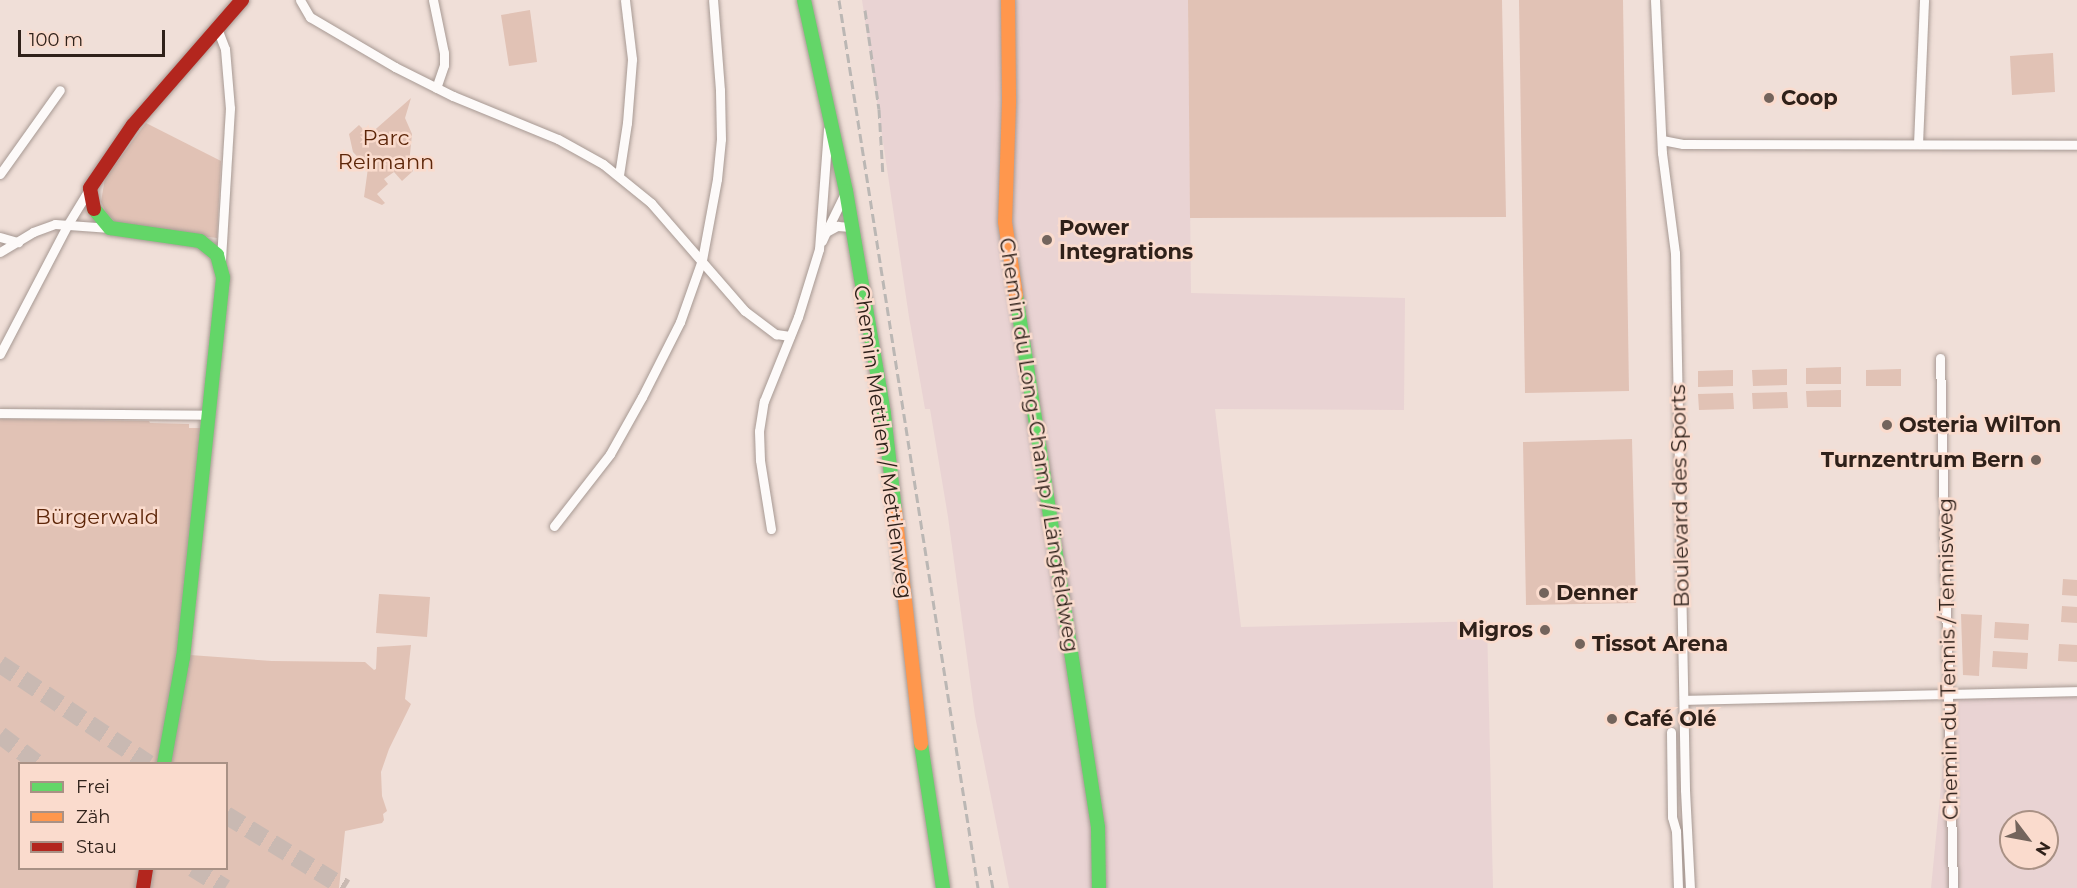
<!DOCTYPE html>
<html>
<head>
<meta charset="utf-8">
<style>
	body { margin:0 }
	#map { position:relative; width:2077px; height:888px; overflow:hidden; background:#f0dfd8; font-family:Montserrat,sans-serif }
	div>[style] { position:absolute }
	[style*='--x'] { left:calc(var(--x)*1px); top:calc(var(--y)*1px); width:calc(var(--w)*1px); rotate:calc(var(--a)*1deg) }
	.industrial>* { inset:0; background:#e9d3d3 }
	.green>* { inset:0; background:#e1c2b5 }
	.highway-tunnel>* { height:18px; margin-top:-9px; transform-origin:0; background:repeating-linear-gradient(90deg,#c9b9b2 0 18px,transparent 0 27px) }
	.roads { filter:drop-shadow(0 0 2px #a79993) drop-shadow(0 0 2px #a79993) }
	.street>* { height:9px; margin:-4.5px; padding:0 4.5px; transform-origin:4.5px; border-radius:4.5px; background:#fdfaf9 }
	.fast>* { height:14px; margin:-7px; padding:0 7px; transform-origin:7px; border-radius:7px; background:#63d668 }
	.slow>* { height:14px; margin:-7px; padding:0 7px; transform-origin:7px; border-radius:7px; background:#ff974d }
	.jam>* { height:14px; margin:-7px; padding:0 7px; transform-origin:7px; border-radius:7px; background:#b3261e }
	.rail>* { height:3px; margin-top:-1.5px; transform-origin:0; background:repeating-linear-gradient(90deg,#bbb7b4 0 9px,transparent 0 13.5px) }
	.dots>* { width:16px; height:16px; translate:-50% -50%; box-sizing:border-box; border:3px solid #fadbcd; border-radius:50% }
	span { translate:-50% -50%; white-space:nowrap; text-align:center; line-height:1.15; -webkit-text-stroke:5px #fadbcd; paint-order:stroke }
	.poi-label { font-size:21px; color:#2f211a; font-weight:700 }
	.left { translate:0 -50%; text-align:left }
	.right { translate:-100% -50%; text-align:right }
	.park-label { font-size:21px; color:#5d2609 }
	.street-label { font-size:21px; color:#2f211a }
	.legend { position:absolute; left:18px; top:762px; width:210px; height:108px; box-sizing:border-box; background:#fadbcd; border:2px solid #a99185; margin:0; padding:8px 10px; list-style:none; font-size:18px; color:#2f211a }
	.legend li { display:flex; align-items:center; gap:12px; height:30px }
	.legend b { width:30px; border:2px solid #a99185 }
	.north { position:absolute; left:1999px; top:810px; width:60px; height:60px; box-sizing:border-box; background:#fadbcd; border:2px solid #a99185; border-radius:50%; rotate:122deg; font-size:16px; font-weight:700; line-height:24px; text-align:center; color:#2f211a }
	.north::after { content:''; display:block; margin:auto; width:21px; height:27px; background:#73645c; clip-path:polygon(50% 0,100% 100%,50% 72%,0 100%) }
	.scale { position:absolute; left:18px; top:30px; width:147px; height:27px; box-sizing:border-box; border:3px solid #2f211a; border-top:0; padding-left:8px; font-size:18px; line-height:21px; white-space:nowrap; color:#2f211a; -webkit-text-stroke:4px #fadbcd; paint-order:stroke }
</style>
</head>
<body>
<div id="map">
	<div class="industrial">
		<i style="clip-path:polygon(862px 0,1188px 0,1191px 293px,1405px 298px,1404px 410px,1215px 409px,1241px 627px,1487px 621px,1493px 888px,1009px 888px,975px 716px,948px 517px,930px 409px,925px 409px,909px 317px)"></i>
		<i style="clip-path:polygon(evenodd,2077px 691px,2077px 888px,1931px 888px,1950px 694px,2077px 691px,2011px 822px,2047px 822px,2047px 858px,2011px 858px,2011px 822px)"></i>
	</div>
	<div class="green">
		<i style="clip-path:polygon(1188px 0,1502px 0,1506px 217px,1190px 218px)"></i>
		<i style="clip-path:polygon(1519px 0,1623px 0,1629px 391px,1525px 393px)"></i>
		<i style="clip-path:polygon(530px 10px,537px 62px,509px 66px,501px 15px)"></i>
		<i style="clip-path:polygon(2053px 53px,2055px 92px,2012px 95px,2010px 56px)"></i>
		<i style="clip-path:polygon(411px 98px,405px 118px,412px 134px,409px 164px,413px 171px,402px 181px,394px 172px,384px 179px,388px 184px,377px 194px,385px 203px,382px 205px,364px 197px,368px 168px,353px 152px,349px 134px,359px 125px,369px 135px)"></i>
		<i style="clip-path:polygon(146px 123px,221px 161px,217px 238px,124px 226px,114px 221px,106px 212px,101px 202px,105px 178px)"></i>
		<i style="clip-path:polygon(1841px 367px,1841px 384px,1806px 384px,1806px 368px)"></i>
		<i style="clip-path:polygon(1787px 369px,1787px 385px,1753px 386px,1752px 370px)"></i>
		<i style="clip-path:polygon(1901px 369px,1901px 386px,1866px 386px,1866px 370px)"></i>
		<i style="clip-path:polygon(1733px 370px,1733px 386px,1698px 387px,1698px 371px)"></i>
		<i style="clip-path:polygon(1841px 390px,1841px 407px,1807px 407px,1806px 391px)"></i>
		<i style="clip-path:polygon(1787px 392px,1788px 408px,1753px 409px,1752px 393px)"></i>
		<i style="clip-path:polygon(1733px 393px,1734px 409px,1699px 410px,1698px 394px)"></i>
		<i style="clip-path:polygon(evenodd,0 419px,149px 421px,150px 423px,189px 424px,189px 428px,204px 428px,190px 655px,272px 661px,365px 662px,374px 670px,376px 669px,377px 647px,411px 645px,405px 699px,411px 704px,389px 749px,381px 772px,382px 796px,387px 811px,383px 814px,384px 820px,382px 823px,345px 831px,339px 888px,0 888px,0 419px,20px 764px,226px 764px,226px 868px,20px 868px,20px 764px)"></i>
		<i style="clip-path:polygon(1632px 439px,1636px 603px,1526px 605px,1523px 442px)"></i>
		<i style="clip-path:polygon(2063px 579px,2077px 580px,2077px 596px,2062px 595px)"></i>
		<i style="clip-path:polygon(379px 594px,430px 597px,427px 637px,376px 633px)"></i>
		<i style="clip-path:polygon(2062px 606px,2077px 607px,2077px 623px,2061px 622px)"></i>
		<i style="clip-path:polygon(1961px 614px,1982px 615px,1979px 676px,1963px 675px)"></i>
		<i style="clip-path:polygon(1995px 622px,2029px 624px,2028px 640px,1994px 638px)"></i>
		<i style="clip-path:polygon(2059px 644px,2077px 645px,2077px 662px,2058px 661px)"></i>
		<i style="clip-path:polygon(1993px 651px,2028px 653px,2027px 669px,1992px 667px)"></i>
	</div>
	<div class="highway-tunnel">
		<i style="--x:0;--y:664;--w:179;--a:33.9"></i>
		<i style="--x:0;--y:735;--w:48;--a:37.3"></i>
		<i style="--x:226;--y:815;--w:140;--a:31.5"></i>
		<i style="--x:193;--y:868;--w:38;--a:32"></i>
	</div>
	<div class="roads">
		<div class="street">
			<i style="--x:300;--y:0;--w:20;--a:60"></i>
			<i style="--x:310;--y:17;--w:99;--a:30.5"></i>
			<i style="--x:395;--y:67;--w:65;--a:26.6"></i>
			<i style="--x:453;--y:96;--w:113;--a:22.3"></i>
			<i style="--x:558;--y:139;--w:51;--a:29.1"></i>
			<i style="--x:603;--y:164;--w:62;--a:39.1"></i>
			<i style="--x:651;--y:203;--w:143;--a:49"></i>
			<i style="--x:745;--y:311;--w:39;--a:37"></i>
			<i style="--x:776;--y:334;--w:14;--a:8"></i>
			<i style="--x:433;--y:0;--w:54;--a:78.3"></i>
			<i style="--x:444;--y:53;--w:12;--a:90"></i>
			<i style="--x:444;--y:65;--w:24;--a:109"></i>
			<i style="--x:1655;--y:0;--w:153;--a:87.4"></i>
			<i style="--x:1662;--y:153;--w:101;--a:82.6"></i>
			<i style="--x:1675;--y:253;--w:537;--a:88.93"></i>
			<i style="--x:1685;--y:790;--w:98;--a:87.1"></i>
			<i style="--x:217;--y:28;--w:22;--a:69"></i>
			<i style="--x:225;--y:49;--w:59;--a:85.2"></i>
			<i style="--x:230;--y:108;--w:152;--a:93.4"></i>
			<i style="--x:1662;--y:140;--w:21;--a:11"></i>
			<i style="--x:1683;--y:144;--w:394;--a:0.1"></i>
			<i style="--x:1918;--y:144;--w:144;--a:-87.6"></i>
			<i style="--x:0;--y:174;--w:103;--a:-54.5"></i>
			<i style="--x:619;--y:175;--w:53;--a:-81.3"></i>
			<i style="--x:627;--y:123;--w:64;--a:-85.5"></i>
			<i style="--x:632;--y:59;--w:59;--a:-96.8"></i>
			<i style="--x:826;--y:232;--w:46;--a:-64"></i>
			<i style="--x:0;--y:237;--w:19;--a:16"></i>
			<i style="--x:822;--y:241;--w:10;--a:-66"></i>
			<i style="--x:826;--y:232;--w:13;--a:-29"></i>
			<i style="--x:837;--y:226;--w:15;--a:4"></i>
			<i style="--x:0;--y:252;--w:39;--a:-31"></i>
			<i style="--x:33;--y:232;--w:23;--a:-20"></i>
			<i style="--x:55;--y:224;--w:55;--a:4.2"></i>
			<i style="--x:0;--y:354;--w:147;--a:-62.4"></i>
			<i style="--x:68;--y:224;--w:42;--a:-58.6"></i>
			<i style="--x:1940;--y:358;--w:530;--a:88.59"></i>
			<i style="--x:0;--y:413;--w:209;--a:0.5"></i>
			<i style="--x:554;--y:526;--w:91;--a:-52.1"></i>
			<i style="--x:610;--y:454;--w:65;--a:-60.7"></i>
			<i style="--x:642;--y:397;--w:84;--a:-63.1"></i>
			<i style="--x:680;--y:322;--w:66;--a:-70.5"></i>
			<i style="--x:702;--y:260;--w:82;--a:-79.5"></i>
			<i style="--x:717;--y:179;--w:40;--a:-84.3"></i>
			<i style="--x:721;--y:139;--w:49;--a:-91.2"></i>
			<i style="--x:720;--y:90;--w:90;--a:-94.4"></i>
			<i style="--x:771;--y:529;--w:70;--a:-99.1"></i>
			<i style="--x:760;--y:460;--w:29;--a:-92"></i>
			<i style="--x:759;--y:431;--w:30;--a:-81"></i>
			<i style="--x:764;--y:401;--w:91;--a:-68"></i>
			<i style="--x:798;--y:317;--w:71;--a:-72.8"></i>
			<i style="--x:819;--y:249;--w:120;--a:-85.7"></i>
			<i style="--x:1684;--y:700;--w:393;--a:-1.3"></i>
			<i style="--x:1671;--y:732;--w:85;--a:89.3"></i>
			<i style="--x:1672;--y:817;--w:15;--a:74"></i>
			<i style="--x:1676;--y:831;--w:57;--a:88"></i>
		</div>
		<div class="fast">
			<i style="--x:804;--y:0;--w:196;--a:77.6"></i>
			<i style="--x:846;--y:191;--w:226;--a:80.3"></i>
			<i style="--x:884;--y:414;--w:98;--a:83.5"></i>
			<i style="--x:94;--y:209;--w:25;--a:50"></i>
			<i style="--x:110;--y:228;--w:91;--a:8.2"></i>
			<i style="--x:200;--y:241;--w:22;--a:39"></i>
			<i style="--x:217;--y:255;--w:24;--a:75"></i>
			<i style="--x:223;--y:278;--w:381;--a:96"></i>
			<i style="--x:183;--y:657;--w:109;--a:100.1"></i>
			<i style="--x:1016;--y:295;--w:538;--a:81.24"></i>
			<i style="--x:1098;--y:827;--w:61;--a:89.1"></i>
			<i style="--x:921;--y:744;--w:146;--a:81.3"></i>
		</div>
		<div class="slow">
			<i style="--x:1008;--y:0;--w:103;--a:89.4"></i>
			<i style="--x:1009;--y:103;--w:119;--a:91.9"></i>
			<i style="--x:1005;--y:222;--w:74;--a:81.4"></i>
			<i style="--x:895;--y:511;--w:234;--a:83.6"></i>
		</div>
		<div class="jam">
			<i style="--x:94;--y:209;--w:21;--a:-101"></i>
			<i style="--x:90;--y:188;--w:76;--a:-55.7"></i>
			<i style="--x:133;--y:125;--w:166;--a:-48.9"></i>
			<i style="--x:143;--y:888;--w:20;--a:-81"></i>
		</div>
	</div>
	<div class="rail">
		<i style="--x:839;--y:0;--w:899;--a:81.1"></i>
		<i style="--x:865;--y:10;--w:100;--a:82"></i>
		<i style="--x:879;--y:109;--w:67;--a:86.6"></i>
		<i style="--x:989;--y:866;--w:22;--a:80"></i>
	</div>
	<div class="dots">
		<i style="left:1769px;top:98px;background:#73645c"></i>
		<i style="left:1047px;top:240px;background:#73645c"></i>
		<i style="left:1887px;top:425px;background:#73645c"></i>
		<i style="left:2036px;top:460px;background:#73645c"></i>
		<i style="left:1544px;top:593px;background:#73645c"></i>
		<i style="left:1545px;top:630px;background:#73645c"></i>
		<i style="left:1580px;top:644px;background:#73645c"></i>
		<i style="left:1612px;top:719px;background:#73645c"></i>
	</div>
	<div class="poi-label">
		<span class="left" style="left:1781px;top:98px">Coop</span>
		<span class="left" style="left:1059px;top:240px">Power<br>Integrations</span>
		<span class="left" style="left:1899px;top:425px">Osteria WilTon</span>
		<span class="right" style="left:2024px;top:460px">Turnzentrum Bern</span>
		<span class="left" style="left:1556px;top:593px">Denner</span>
		<span class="right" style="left:1533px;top:630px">Migros</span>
		<span class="left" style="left:1592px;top:644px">Tissot Arena</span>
		<span class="left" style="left:1624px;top:719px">Café Olé</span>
	</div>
	<div class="park-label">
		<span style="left:386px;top:150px">Parc<br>Reimann</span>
		<span style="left:97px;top:517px">Bürgerwald</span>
	</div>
	<div class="street-label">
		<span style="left:883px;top:442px;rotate:82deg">Chemin Mettlen / Mettlenweg</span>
		<span style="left:1039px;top:445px;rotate:81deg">Chemin du Long-Champ / Längfeldweg</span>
		<span style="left:1680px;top:496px;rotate:-91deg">Boulevard des Sports</span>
		<span style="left:1948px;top:659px;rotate:-91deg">Chemin du Tennis / Tennisweg</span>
	</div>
	<ul class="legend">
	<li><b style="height:8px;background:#63d668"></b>Frei</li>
	<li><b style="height:8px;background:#ff974d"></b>Zäh</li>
	<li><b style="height:8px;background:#b3261e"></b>Stau</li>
	</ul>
	<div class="north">N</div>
	<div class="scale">100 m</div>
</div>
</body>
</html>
